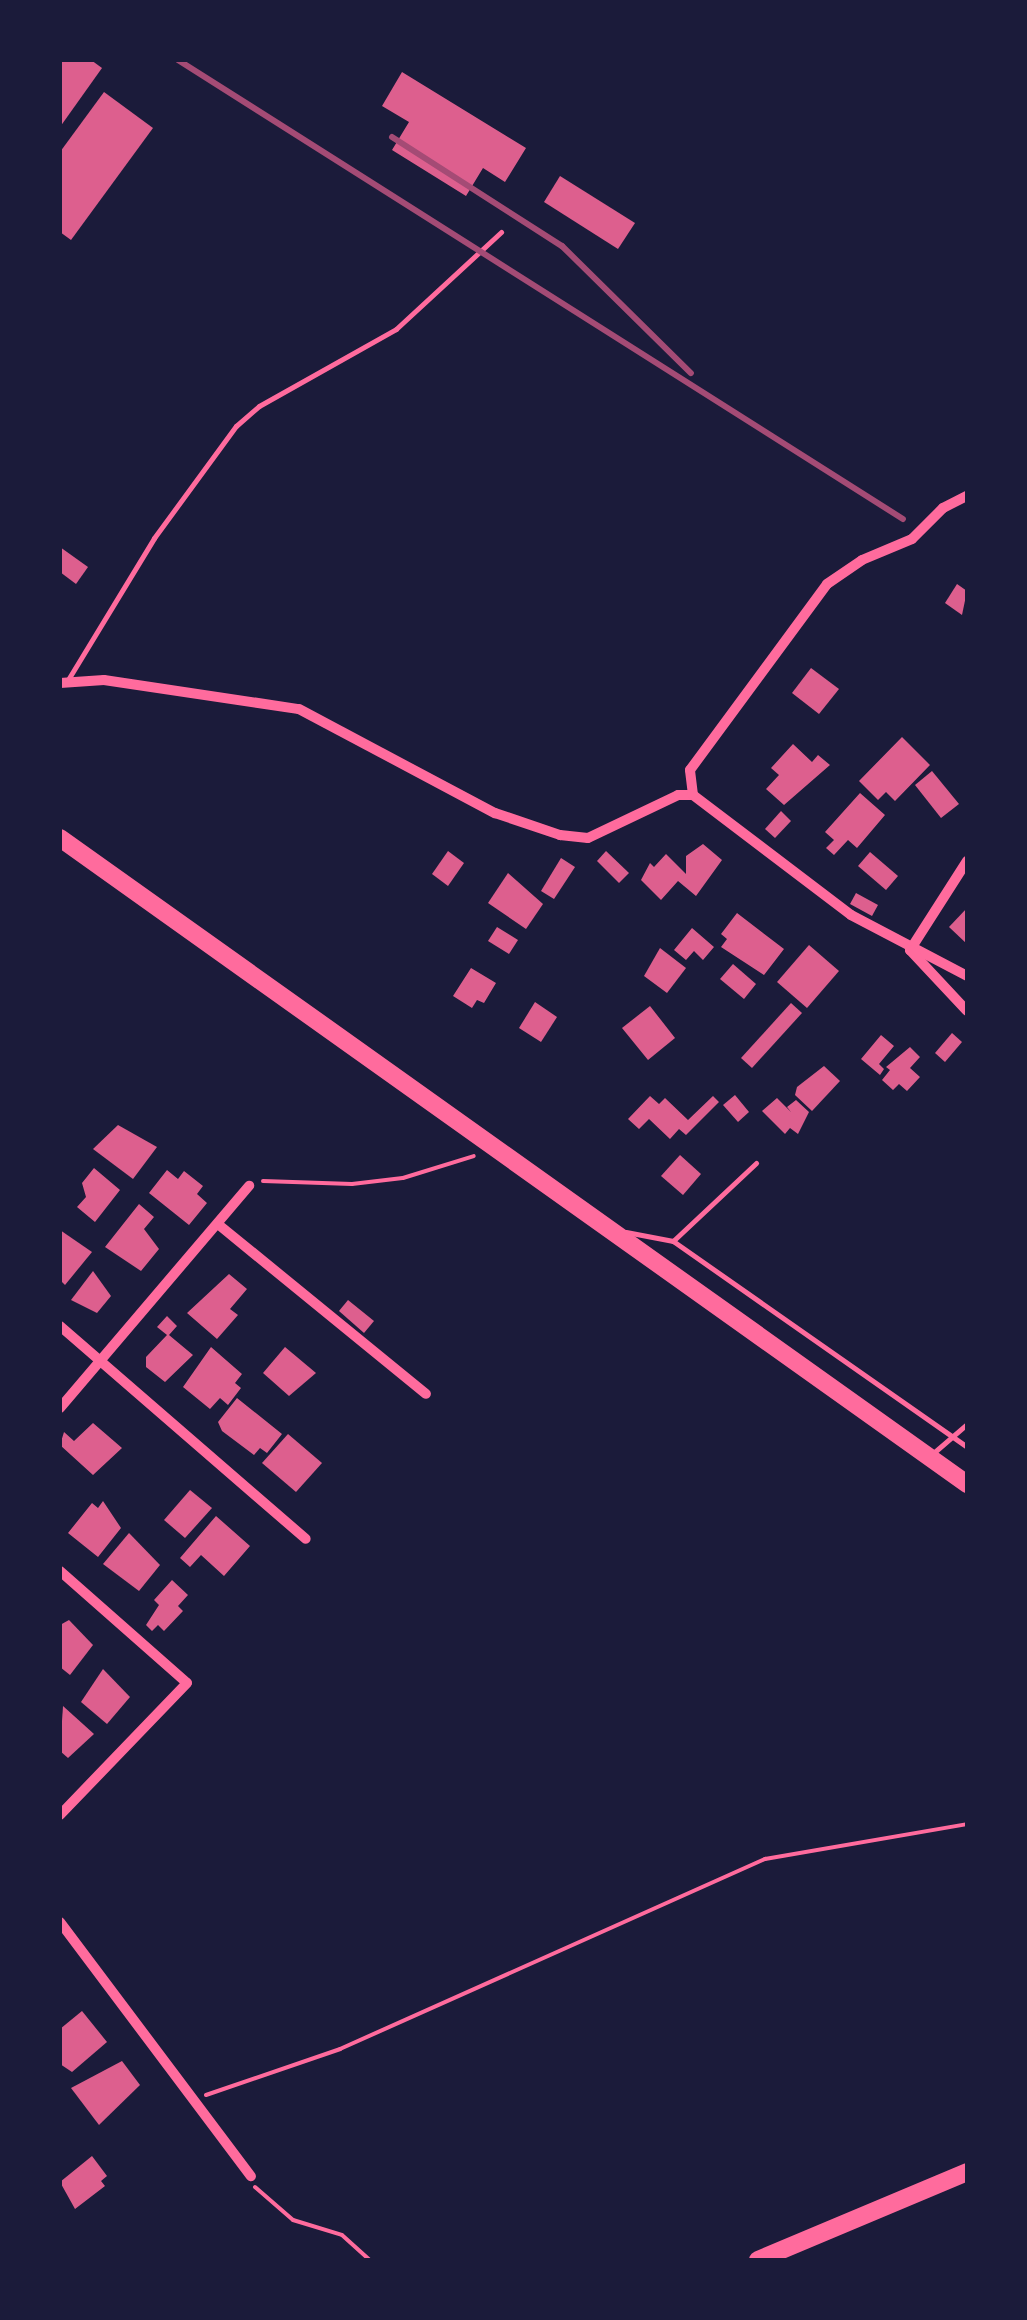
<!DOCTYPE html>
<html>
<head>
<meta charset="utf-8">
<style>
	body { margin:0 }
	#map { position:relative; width:1027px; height:2320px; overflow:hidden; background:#1b1b3a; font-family:"Alegreya Sans",sans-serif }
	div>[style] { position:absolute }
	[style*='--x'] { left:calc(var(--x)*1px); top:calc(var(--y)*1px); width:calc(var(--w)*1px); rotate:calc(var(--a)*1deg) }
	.building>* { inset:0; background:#dd5f8e }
	.path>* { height:4px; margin:-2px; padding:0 2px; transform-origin:2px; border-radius:2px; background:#ff6b9d }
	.service>* { height:5px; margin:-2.5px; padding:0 2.5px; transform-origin:2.5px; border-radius:2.5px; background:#ff6b9d }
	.minor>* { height:10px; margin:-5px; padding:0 5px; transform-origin:5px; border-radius:5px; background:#ff6b9d }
	.primary>* { height:18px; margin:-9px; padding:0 9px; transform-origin:9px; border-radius:9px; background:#ff6b9d }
	.trunk>* { height:18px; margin:-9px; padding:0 9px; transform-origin:9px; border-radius:9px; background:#ff6b9d }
	.rail>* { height:6px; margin:-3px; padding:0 3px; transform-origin:3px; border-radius:3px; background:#a44b75 }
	span { translate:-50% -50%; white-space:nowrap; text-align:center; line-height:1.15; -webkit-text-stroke:8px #1b1b3a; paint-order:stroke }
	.frame { position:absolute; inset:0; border:62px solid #1b1b3a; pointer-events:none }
</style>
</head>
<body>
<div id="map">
	<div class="building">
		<i style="clip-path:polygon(60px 60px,91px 60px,102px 68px,60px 127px)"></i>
		<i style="clip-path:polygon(402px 72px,526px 148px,505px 182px,483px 168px,466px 196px,392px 150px,409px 122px,382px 106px)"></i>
		<i style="clip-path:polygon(104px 92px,153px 128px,71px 240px,60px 232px,60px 152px)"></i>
		<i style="clip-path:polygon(560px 176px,635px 223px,618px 249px,544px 202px)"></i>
		<i style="clip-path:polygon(60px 547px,88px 567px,76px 584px,60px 572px)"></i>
		<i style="clip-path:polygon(957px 584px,967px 591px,962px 615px,945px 603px)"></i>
		<i style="clip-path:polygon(811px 668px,839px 689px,819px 714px,792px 693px)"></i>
		<i style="clip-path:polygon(902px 737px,930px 765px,895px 801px,886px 792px,878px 800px,859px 781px)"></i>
		<i style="clip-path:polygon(793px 744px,812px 762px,818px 755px,830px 765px,784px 805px,766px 789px,779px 775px,771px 768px)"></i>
		<i style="clip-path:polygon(932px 771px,959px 804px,941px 818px,915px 785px)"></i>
		<i style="clip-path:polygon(860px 793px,885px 815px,857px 848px,848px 840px,834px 855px,826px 848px,834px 840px,825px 832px)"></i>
		<i style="clip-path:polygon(781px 811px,791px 821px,775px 838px,765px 829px)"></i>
		<i style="clip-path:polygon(703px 844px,722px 860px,696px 896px,678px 881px,661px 900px,641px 880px,650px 863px,654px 867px,666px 854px,686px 874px,686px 856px)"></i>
		<i style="clip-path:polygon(448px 851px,464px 863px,448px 886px,432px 874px)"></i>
		<i style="clip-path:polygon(606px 851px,629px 873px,619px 883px,597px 861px)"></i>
		<i style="clip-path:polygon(870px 852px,898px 876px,886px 890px,858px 866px)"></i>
		<i style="clip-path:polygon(561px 858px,575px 867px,554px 899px,541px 891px)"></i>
		<i style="clip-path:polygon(508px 873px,543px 904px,526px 929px,488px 903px)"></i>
		<i style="clip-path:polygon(856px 893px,878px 905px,872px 916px,850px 904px)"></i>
		<i style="clip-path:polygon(967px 908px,967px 944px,949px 927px)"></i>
		<i style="clip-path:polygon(737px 913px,784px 949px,764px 975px,721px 947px,727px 939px,721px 934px)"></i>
		<i style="clip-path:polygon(497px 927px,518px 940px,509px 954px,488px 941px)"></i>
		<i style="clip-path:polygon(692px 928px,714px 947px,703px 960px,694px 951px,686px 960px,674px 950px)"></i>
		<i style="clip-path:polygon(809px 945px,839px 971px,807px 1008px,777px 982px)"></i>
		<i style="clip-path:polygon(660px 948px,686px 968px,667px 993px,644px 976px)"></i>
		<i style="clip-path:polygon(733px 964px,756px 984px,744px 999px,720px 979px)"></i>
		<i style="clip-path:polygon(471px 968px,496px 983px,484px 1003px,477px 1000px,472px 1008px,453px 996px)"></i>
		<i style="clip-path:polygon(535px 1002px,557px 1017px,541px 1042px,519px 1028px)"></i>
		<i style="clip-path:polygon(791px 1003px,802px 1013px,752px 1068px,741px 1058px)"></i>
		<i style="clip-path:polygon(650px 1006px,675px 1038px,648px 1060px,622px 1028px)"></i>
		<i style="clip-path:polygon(952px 1033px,962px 1042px,945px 1062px,935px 1053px)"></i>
		<i style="clip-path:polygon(881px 1035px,894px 1046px,879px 1064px,884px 1069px,880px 1075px,861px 1059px)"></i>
		<i style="clip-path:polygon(910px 1047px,920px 1057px,910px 1068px,920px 1077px,907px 1091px,899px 1084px,893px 1090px,882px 1080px,890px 1070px,886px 1067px)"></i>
		<i style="clip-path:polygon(824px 1066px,840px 1081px,812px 1111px,795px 1095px,797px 1087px)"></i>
		<i style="clip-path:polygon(735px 1095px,749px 1112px,738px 1122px,723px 1105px)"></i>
		<i style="clip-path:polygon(650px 1096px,659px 1104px,665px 1098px,688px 1120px,713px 1096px,719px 1102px,686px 1135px,679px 1129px,670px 1139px,649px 1119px,639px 1129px,628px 1119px)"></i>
		<i style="clip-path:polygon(777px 1098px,791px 1112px,787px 1107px,796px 1100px,809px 1112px,798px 1134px,790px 1128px,785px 1134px,762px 1111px)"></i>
		<i style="clip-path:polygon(118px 1125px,157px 1147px,133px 1179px,93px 1149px)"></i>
		<i style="clip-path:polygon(680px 1155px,701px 1174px,683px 1195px,661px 1176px)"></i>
		<i style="clip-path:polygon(94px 1168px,120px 1190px,95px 1222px,77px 1207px,86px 1197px,82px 1183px)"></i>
		<i style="clip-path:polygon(167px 1170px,178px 1179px,184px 1171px,203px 1186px,197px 1194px,207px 1203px,189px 1225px,149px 1193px)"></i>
		<i style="clip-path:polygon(139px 1204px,154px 1217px,144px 1229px,159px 1249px,141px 1271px,105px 1247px)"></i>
		<i style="clip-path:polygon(60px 1230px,92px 1252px,65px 1285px,60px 1280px)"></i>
		<i style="clip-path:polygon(93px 1271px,111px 1296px,97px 1313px,71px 1300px)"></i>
		<i style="clip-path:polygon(229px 1274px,247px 1289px,230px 1309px,238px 1315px,217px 1339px,187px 1313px)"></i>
		<i style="clip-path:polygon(348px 1300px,374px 1321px,364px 1333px,339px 1311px)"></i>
		<i style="clip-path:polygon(167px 1316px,177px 1326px,169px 1335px,193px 1355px,165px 1382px,146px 1367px,146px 1357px,167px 1335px,157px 1327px)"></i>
		<i style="clip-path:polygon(211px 1347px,242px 1374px,235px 1383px,241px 1388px,228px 1405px,220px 1398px,210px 1409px,183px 1387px)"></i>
		<i style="clip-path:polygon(285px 1347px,316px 1373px,289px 1396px,263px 1373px)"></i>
		<i style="clip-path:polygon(237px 1398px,282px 1434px,267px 1453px,260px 1448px,254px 1455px,222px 1431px,218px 1422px)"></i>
		<i style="clip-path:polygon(93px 1423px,122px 1448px,93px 1475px,60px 1445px,64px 1432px,74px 1441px)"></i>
		<i style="clip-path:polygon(288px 1434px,322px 1463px,296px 1492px,262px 1463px)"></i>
		<i style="clip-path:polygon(190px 1490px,212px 1508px,185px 1538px,164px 1520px)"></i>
		<i style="clip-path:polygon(103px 1501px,121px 1528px,98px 1557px,68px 1533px,92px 1503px,98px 1508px)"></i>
		<i style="clip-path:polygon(216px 1516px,250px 1546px,224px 1576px,201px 1555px,190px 1567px,180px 1558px)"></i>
		<i style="clip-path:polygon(129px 1533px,160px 1565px,139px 1591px,103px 1564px)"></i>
		<i style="clip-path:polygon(172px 1580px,188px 1595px,178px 1606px,183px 1611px,164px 1631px,158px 1625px,152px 1631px,146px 1625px,159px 1605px,154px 1600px)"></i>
		<i style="clip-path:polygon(69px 1620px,93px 1645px,70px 1675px,60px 1667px,60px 1625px)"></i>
		<i style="clip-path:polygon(103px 1669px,130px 1697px,107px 1724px,81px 1702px)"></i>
		<i style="clip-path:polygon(63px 1706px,94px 1734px,68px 1758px,60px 1751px)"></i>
		<i style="clip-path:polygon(82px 2011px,107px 2042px,72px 2072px,60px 2064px,60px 2029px)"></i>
		<i style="clip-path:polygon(122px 2061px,140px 2085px,99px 2125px,71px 2088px)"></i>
		<i style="clip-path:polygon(92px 2156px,107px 2176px,101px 2181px,105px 2186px,75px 2209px,60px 2182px)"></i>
	</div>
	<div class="path">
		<i style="--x:263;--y:1181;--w:89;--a:1.9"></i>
		<i style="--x:352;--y:1184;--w:51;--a:-6.7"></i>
		<i style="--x:403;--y:1178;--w:74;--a:-17.2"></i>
		<i style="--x:206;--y:2095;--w:142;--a:-18.9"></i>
		<i style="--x:340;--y:2049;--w:466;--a:-24.1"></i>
		<i style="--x:765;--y:1859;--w:205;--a:-9.8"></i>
		<i style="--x:255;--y:2187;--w:50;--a:41"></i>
		<i style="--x:293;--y:2220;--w:51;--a:17"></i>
		<i style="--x:342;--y:2235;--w:38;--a:42"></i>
	</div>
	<div class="service">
		<i style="--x:69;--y:678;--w:164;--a:-58.7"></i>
		<i style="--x:154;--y:538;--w:139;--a:-53.8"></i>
		<i style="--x:236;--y:426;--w:30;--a:-41"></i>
		<i style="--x:259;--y:406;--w:157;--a:-29.3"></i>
		<i style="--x:396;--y:329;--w:143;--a:-42.7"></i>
		<i style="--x:626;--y:1232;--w:48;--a:10.8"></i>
		<i style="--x:673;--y:1241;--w:359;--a:35"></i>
		<i style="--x:673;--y:1241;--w:114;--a:-43.2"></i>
		<i style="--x:931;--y:1455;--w:48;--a:-40.7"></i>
	</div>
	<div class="minor">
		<i style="--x:60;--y:683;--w:44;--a:-3.9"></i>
		<i style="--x:104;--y:680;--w:197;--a:8.5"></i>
		<i style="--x:299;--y:709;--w:222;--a:28"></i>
		<i style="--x:495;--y:813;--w:69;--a:18.7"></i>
		<i style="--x:560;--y:835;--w:28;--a:6"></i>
		<i style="--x:588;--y:838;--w:100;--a:-25.5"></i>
		<i style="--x:678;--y:795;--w:15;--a:0"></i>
		<i style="--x:693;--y:795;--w:198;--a:37.2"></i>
		<i style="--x:851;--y:915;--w:131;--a:27.7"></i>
		<i style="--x:693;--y:795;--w:25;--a:-97"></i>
		<i style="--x:690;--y:770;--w:231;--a:-53.6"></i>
		<i style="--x:827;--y:584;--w:42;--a:-34.4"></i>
		<i style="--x:862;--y:560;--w:54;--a:-22.8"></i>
		<i style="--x:912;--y:539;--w:44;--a:-45"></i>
		<i style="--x:943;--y:508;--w:27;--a:-27"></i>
		<i style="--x:967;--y:861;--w:106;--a:122.6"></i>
		<i style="--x:910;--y:950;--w:83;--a:46.9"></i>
		<i style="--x:219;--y:1225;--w:267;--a:39.2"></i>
		<i style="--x:60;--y:1326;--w:325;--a:40.9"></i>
		<i style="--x:60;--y:1408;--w:292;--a:-49.6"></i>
		<i style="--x:60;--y:1571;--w:169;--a:41.4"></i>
		<i style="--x:187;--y:1683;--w:183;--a:133.9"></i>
		<i style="--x:60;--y:1922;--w:318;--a:53.1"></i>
	</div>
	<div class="primary">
		<i style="--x:60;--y:838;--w:1114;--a:35.46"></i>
	</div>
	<div class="trunk">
		<i style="--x:758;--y:2260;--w:227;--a:-22.8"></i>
	</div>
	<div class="rail">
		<i style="--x:178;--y:60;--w:858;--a:32.34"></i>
		<i style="--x:392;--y:137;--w:202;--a:32.7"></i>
		<i style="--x:562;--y:246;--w:181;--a:44.6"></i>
	</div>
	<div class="frame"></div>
</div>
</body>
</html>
